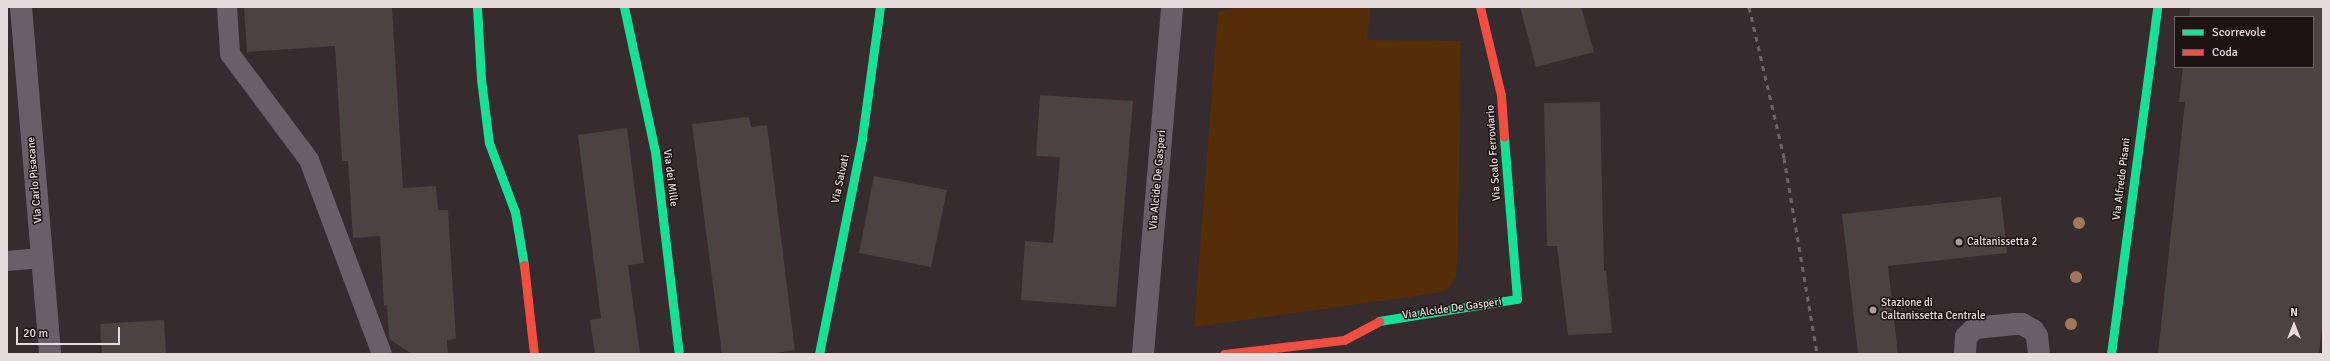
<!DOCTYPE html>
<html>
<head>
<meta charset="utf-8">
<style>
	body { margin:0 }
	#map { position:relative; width:2330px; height:361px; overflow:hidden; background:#362b2e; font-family:Signika,sans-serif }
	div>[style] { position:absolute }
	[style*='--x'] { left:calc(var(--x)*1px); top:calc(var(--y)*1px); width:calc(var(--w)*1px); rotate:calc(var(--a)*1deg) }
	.green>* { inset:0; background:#532e06 }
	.building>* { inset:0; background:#4b4242 }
	.lane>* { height:20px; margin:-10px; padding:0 10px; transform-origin:10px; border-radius:10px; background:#695f65 }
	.street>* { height:22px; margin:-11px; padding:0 11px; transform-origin:11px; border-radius:11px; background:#695f65 }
	.fast>* { height:9px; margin:-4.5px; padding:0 4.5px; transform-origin:4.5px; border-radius:4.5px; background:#16e098 }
	.jam>* { height:9px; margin:-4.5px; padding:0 4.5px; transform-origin:4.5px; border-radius:4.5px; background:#f24e42 }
	.rail>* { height:3px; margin-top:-1.5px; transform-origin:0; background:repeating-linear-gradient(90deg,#6d6368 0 5px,transparent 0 10px) }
	.trees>* { width:12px; height:12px; margin:-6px; border-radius:50%; background:#a07759 }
	.dots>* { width:11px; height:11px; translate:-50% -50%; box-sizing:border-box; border:2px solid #1b1314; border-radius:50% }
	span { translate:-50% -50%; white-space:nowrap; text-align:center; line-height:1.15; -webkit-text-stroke:3px #1b1314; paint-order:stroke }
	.street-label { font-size:11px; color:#e8dbdd }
	.poi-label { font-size:11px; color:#e8dbdd }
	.left { translate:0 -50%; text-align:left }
	.frame { position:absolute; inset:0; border:8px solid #e8dbdd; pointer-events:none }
	.legend { position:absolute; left:2174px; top:16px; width:140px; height:52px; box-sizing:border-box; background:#1b1314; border:1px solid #6d6364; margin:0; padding:5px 7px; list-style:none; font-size:12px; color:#e8dbdd }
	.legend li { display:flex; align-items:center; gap:8px; height:20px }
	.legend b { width:20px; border:1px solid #6d6364 }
	.north { position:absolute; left:2274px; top:305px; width:40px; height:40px; -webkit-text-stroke:3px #1b1314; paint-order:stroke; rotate:0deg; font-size:11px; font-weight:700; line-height:16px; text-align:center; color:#e8dbdd }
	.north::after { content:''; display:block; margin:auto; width:14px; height:18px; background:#e8dbdd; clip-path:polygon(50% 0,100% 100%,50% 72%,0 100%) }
	.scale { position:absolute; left:16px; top:327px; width:104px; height:18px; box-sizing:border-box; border:2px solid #e8dbdd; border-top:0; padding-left:5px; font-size:12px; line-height:14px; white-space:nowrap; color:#e8dbdd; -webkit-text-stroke:3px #1b1314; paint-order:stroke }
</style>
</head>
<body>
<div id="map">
	<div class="green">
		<i style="clip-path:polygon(1237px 7px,1371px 7px,1367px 40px,1461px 41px,1458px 245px,1456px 277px,1449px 288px,1438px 293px,1194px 327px,1218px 12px)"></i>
	</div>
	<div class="building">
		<i style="clip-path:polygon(244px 7px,392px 7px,403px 188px,436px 186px,438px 210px,448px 210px,456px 339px,447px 340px,448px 354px,412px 354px,389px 339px,387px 305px,384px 306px,380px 236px,353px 238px,348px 161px,342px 161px,335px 46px,247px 52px)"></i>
		<i style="clip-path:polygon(1520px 7px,1581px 7px,1594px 52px,1536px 67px)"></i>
		<i style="clip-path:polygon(2190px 7px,2323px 7px,2323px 318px,2319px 354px,2158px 354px,2185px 102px,2179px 102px,2183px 67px,2313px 67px,2313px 17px,2189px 17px)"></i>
		<i style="clip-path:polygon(1040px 95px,1133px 101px,1116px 307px,1021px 300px,1025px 241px,1053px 243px,1060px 157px,1036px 156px)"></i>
		<i style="clip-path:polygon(1600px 102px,1604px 271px,1606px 271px,1612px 333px,1568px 335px,1557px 246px,1547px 246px,1544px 103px)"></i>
		<i style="clip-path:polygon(749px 117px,751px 127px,767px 125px,795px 350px,769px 354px,722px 354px,692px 124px)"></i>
		<i style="clip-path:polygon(627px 128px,644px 263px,628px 265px,640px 354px,595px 354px,590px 320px,601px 318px,578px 135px)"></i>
		<i style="clip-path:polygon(874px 176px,947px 190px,931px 267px,859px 253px)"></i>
		<i style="clip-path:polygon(2001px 197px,2007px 253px,1888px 266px,1898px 354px,1858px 354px,1842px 214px)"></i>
		<i style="clip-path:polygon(164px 320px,166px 354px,102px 354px,100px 324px)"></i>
	</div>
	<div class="lane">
		<i style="--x:227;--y:7;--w:47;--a:86.3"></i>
		<i style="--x:230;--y:54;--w:132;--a:53.3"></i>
		<i style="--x:309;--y:160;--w:207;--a:69.4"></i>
		<i style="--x:7;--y:261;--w:35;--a:-5"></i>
	</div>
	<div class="street">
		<i style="--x:21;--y:7;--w:348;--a:85.2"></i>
		<i style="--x:1143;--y:354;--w:348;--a:-85.2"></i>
		<i style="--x:1965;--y:354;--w:17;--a:-87"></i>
		<i style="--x:1966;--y:337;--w:13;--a:-45"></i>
		<i style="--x:1975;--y:328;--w:40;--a:-5.7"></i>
		<i style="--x:2015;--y:324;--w:7;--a:0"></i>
		<i style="--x:2022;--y:324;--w:13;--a:29"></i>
		<i style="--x:2033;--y:330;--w:7;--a:56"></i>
		<i style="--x:2037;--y:336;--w:18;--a:84"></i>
	</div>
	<div class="fast">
		<i style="--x:477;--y:7;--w:72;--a:86.8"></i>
		<i style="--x:481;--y:79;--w:64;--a:82.9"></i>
		<i style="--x:489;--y:143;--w:74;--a:69.4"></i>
		<i style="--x:515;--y:212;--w:54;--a:80.4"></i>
		<i style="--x:624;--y:7;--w:147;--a:77.9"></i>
		<i style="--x:655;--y:151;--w:204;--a:83.3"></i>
		<i style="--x:1379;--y:321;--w:140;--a:-9.1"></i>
		<i style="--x:1517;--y:299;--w:163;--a:-94.6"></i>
		<i style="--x:819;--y:354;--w:220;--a:-78.7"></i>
		<i style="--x:862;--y:138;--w:132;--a:-82.2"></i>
		<i style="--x:2111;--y:354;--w:350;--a:-82.4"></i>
	</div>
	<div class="jam">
		<i style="--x:1480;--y:7;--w:90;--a:76.6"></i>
		<i style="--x:1501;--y:95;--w:42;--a:85.9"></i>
		<i style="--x:524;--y:265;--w:90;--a:83.6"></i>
		<i style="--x:1224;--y:354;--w:121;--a:-6.7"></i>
		<i style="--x:1344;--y:340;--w:40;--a:-28"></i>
	</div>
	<div class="rail">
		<i style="--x:1749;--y:7;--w:155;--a:76.9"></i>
		<i style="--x:1784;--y:158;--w:199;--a:80.4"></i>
	</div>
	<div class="trees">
		<i style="left:2079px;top:223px"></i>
		<i style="left:2076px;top:277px"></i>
		<i style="left:2071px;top:324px"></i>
	</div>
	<div class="dots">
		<i style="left:1959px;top:242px;background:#aa9da0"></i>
		<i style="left:1873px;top:310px;background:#aa9da0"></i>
	</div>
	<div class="street-label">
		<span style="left:1494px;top:153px;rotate:-94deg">Via Scalo Ferroviario</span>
		<span style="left:670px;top:178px;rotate:83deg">Via dei Mille</span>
		<span style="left:841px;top:179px;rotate:-78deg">Via Salvati</span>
		<span style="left:2122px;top:179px;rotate:-83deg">Via Alfredo Pisani</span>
		<span style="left:35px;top:180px;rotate:-95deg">Via Carlo Pisacane</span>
		<span style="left:1158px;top:180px;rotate:-85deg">Via Alcide De Gasperi</span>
		<span style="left:1452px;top:309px;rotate:-8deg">Via Alcide De Gasperi</span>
	</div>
	<div class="poi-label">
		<span class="left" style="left:1967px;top:242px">Caltanissetta 2</span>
		<span class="left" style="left:1881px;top:310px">Stazione di<br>Caltanissetta Centrale</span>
	</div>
	<div class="frame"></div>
	<ul class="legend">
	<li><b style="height:5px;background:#16e098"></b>Scorrevole</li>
	<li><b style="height:5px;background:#f24e42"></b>Coda</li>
	</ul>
	<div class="north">N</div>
	<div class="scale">20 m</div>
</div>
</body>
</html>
